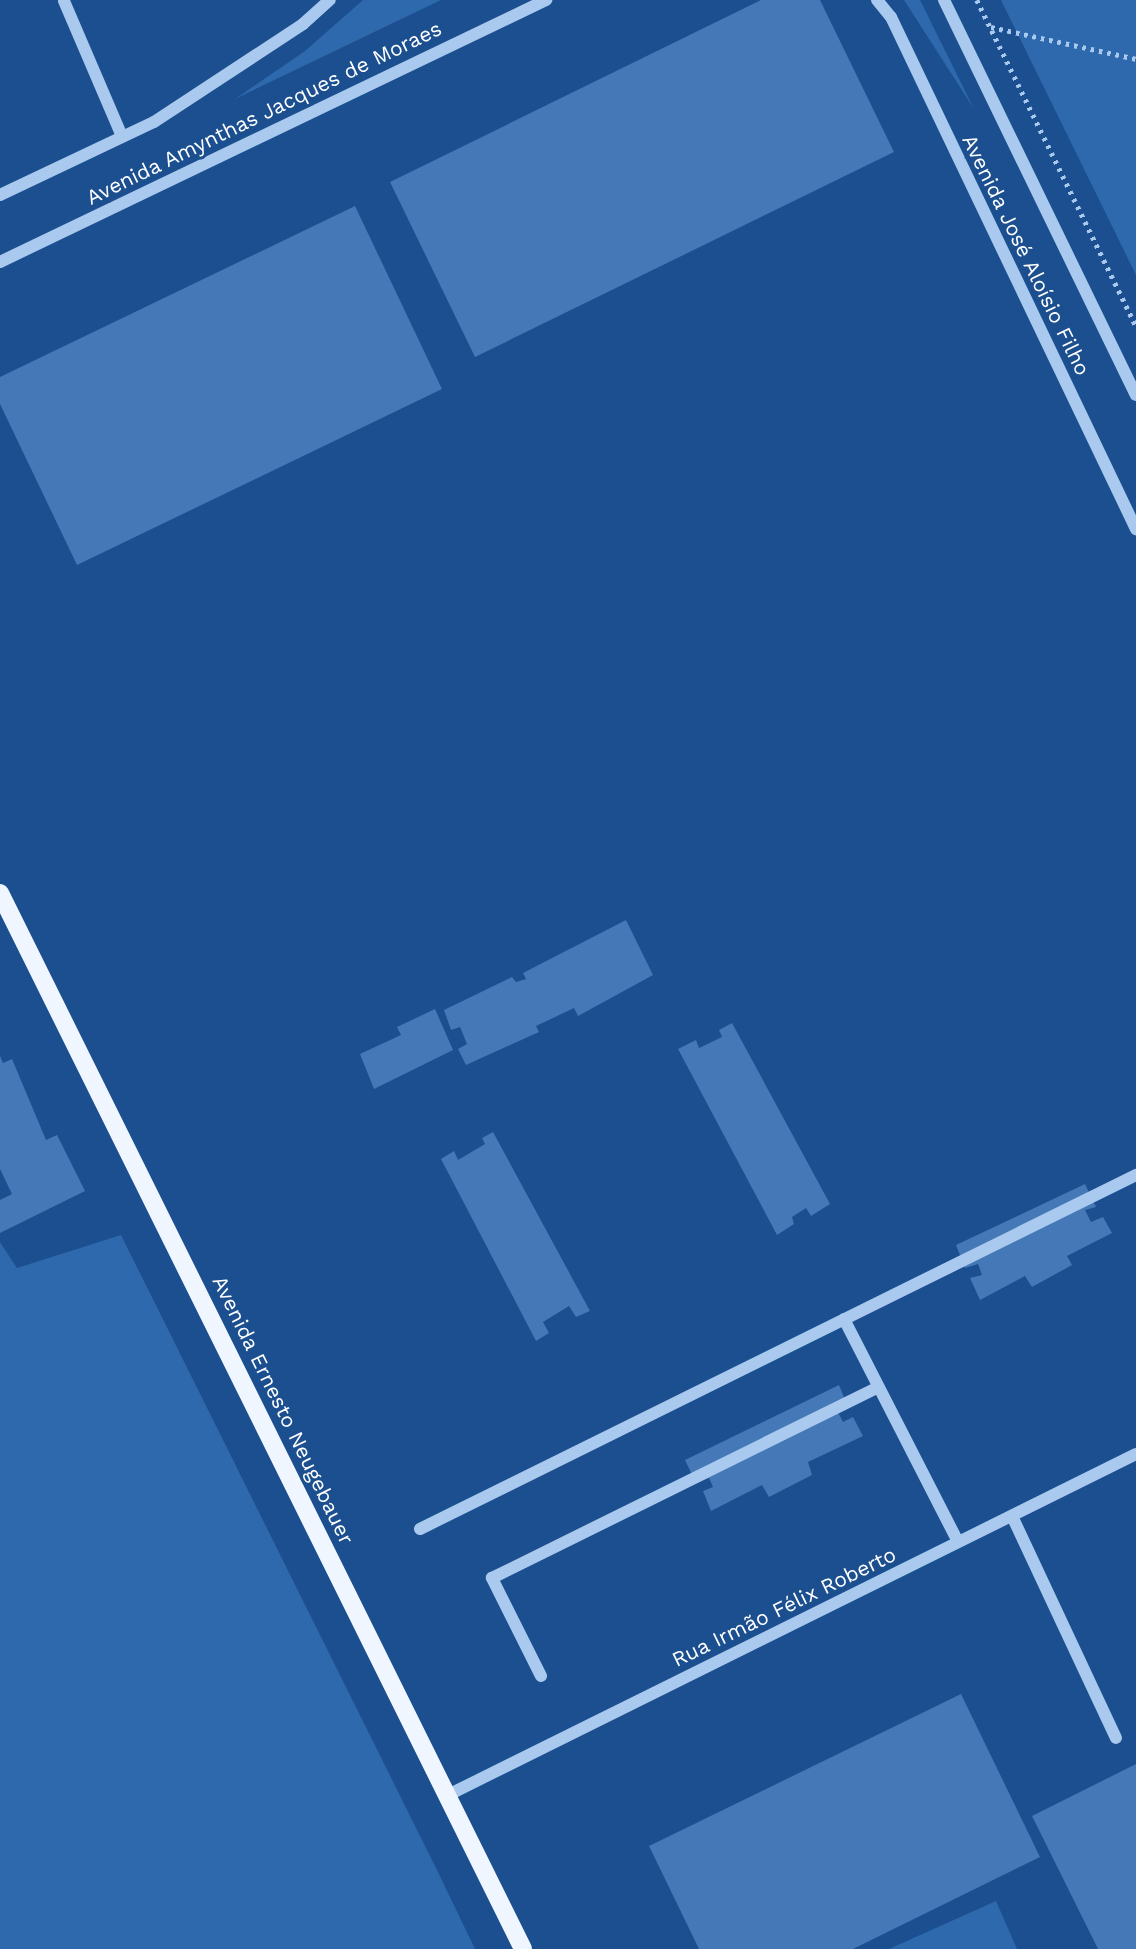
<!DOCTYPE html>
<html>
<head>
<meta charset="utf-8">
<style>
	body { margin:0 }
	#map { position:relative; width:1136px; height:1949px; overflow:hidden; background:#1b4f8f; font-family:"Work Sans",sans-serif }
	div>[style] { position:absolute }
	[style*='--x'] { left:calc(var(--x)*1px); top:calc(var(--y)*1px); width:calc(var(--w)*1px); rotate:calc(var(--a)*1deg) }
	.green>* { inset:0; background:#2e69ad }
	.building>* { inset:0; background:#4478b7 }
	.path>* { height:4.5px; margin-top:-2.25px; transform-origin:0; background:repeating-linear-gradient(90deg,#a9c9ee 0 3.5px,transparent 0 8.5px) }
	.minor>* { height:12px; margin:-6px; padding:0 6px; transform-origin:6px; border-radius:6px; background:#a9c9ee }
	.major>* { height:18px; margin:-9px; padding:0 9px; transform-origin:9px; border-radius:9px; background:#f0f6ff }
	span { translate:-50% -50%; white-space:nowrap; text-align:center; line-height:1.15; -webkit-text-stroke:6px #1b4f8f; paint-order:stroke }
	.street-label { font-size:21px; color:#fff }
</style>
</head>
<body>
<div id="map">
	<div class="green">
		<i style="clip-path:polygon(363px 0,441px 0,235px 99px,305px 51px)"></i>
		<i style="clip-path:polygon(904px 0,920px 0,974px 109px)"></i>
		<i style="clip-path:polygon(1001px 0,1136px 0,1136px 275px)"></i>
		<i style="clip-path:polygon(121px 1235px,437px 1870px,475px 1949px,0 1949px,0 1242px,17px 1268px)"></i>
		<i style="clip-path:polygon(996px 1901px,1017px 1949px,889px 1949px)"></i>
	</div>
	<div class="building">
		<i style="clip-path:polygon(761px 0,820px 0,894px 152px,475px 357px,390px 182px)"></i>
		<i style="clip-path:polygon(355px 206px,442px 389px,77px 565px,0 404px,0 377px)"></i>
		<i style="clip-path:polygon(626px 920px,653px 975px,578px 1016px,574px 1008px,536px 1026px,539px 1032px,466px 1065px,458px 1049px,467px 1044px,460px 1027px,451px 1030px,444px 1010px,512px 977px,516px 982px,526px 979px,523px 973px)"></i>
		<i style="clip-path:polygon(435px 1009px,453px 1050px,374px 1089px,360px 1054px,401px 1035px,397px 1027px)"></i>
		<i style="clip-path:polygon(732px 1023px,830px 1204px,811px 1216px,806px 1208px,792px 1217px,794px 1224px,777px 1235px,678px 1049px,696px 1040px,699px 1048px,722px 1037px,719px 1030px)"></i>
		<i style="clip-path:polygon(0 1056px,3px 1063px,12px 1059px,46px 1140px,57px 1135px,85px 1191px,0 1233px,0 1200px,12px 1194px,0 1169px)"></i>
		<i style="clip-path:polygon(493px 1132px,590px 1311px,576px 1317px,569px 1306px,543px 1322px,549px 1333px,536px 1341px,441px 1159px,454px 1151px,458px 1160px,485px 1144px,482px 1138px)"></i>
		<i style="clip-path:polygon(1085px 1184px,1096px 1207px,1085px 1210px,1091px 1222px,1103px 1217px,1112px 1233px,1067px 1256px,1072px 1265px,1032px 1287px,1025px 1276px,980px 1300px,970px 1278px,982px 1275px,978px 1264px,965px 1268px,956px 1245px)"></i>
		<i style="clip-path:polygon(839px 1385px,848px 1407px,838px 1412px,843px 1422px,853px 1417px,863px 1436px,808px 1462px,812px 1475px,769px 1497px,762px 1485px,711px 1511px,703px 1491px,713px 1487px,709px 1478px,696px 1483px,685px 1460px)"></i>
		<i style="clip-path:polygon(961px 1694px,1040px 1857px,853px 1949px,699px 1949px,649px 1846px)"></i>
		<i style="clip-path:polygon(1136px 1764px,1136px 1949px,1098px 1949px,1032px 1816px)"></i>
	</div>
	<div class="path">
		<i style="--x:977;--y:0;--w:363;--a:64"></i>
		<i style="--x:991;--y:27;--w:148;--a:12.4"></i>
	</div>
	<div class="minor">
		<i style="--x:877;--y:0;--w:22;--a:51"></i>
		<i style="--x:891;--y:17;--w:568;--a:64.43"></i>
		<i style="--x:944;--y:0;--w:439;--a:64.1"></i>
		<i style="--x:64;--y:1;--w:147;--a:66.8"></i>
		<i style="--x:0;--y:195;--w:170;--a:-25.4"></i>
		<i style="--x:154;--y:122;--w:178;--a:-33.3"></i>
		<i style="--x:303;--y:24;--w:36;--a:-42"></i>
		<i style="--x:0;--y:262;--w:606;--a:-25.63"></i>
		<i style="--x:844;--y:1319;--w:250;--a:62.9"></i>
		<i style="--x:1012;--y:1516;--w:245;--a:64.9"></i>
		<i style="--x:420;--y:1529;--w:799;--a:-26.31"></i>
		<i style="--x:541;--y:1676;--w:110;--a:-116.6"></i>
		<i style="--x:492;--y:1578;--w:431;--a:-26.3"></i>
		<i style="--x:448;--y:1795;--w:768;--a:-26.36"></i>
	</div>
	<div class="major">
		<i style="--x:0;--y:893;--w:1178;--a:63.65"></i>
	</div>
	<div class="street-label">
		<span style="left:264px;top:113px;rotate:-26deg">Avenida Amynthas Jacques de Moraes</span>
		<span style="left:1026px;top:255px;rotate:64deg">Avenida José Aloísio Filho</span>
		<span style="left:283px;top:1410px;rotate:64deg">Avenida Ernesto Neugebauer</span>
		<span style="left:784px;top:1607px;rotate:-26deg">Rua Irmão Félix Roberto</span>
	</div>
</div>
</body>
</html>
